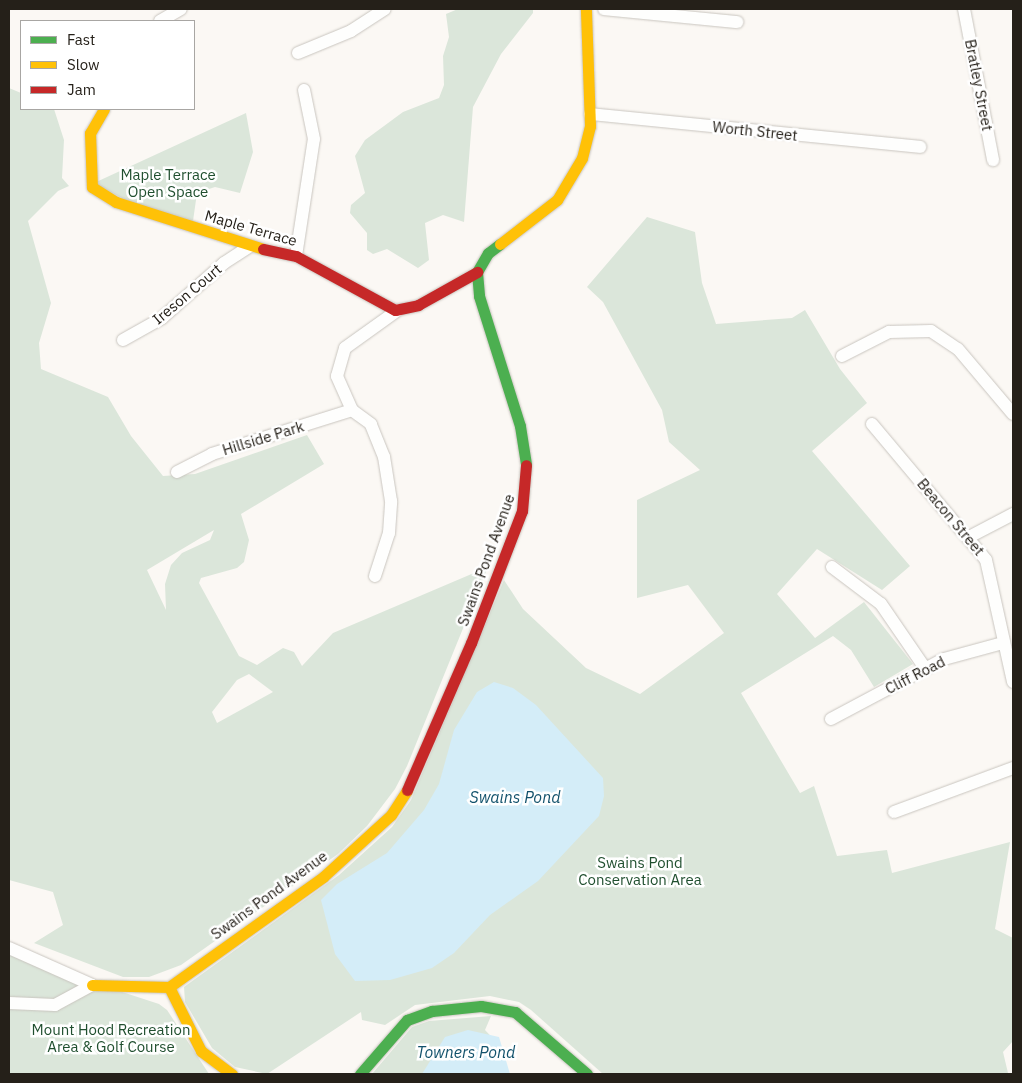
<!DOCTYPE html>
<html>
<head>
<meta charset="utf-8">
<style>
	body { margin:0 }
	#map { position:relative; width:1022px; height:1083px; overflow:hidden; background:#fbf8f4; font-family:"IBM Plex Sans",sans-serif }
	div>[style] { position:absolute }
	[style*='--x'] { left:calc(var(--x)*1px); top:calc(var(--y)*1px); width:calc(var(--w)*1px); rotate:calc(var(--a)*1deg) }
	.green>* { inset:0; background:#dbe6da }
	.water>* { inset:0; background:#d4edf8 }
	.roads { filter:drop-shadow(0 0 1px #c9c5bf) drop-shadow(0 0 1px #c9c5bf) }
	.street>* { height:12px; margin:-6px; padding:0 6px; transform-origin:6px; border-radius:6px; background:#fefefd }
	.fast>* { height:11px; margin:-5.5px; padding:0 5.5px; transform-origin:5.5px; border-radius:5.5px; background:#4caf50 }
	.slow>* { height:11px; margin:-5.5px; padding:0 5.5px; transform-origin:5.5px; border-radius:5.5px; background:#ffc107 }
	.jam>* { height:11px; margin:-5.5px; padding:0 5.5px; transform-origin:5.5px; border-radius:5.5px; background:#c62828 }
	span { translate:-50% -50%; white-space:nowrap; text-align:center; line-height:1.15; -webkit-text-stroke:5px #fff; paint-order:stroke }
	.street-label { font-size:15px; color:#252019 }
	.park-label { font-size:15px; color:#204f2f }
	.water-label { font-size:16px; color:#11516b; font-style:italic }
	.frame { position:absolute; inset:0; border:10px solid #252019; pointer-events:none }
	.legend { position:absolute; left:20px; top:20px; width:175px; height:90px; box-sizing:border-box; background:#fff; border:1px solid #a8a6a3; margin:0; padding:6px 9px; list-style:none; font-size:15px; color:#252019 }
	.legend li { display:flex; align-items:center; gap:10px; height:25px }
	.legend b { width:25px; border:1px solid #a8a6a3 }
</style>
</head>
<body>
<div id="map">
	<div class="green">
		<i style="clip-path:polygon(458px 9px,533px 9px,533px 13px,501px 54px,473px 107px,464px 222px,443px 215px,425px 223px,429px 260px,418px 268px,387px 249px,373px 254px,367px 250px,367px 233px,350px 213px,351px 205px,365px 193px,355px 156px,365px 140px,403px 112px,439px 98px,444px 85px,443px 56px,449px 37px,446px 14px)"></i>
		<i style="clip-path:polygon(evenodd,9px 88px,21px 93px,21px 109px,54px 109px,64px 140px,62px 178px,69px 186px,58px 191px,28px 221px,51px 303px,39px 343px,41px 369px,108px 397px,131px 436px,163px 476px,195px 474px,307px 435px,324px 464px,241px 514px,249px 540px,244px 562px,237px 568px,201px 578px,199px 583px,239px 656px,257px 665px,283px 648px,294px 652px,302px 666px,333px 633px,488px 567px,407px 766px,395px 789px,367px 826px,338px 854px,181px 965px,149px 977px,123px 977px,34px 943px,63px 925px,53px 892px,9px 880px,9px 88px,214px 530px,210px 540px,182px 553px,171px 565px,165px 584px,166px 610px,147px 570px,214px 530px,9px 88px,249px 674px,273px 692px,217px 723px,212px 712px,237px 680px,249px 674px)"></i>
		<i style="clip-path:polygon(246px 113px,253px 152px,240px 193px,215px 187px,197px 193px,193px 221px,135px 205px,94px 183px)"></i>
		<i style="clip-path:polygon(647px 217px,695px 232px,702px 283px,716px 324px,792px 318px,805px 310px,840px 369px,867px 403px,812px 451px,910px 566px,882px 590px,817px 549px,777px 594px,815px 638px,864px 602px,913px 664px,874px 687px,851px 650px,833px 636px,741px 693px,800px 793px,814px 786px,837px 856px,887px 850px,892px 873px,1010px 842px,995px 929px,1013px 938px,1013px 1041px,1003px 1052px,1008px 1073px,603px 1074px,531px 1010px,519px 1002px,490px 996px,415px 1005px,385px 1025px,362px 1020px,361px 1012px,267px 1074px,235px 1067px,212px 1048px,185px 1002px,184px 987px,339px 875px,392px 827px,411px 800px,504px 580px,523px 609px,586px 668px,640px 694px,724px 633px,688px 585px,637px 598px,637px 500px,700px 470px,669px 442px,662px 410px,603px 302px,587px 287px)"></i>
		<i style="clip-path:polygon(9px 955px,159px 1004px,167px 1010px,209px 1074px,9px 1074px)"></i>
		<i style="clip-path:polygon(491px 1016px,485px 1030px,500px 1046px,507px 1074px,372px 1074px,412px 1027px,429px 1021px)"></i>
	</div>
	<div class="water">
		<i style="clip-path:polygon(494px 682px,513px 688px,536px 705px,603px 778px,604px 796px,599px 816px,538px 881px,490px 915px,454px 953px,432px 968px,390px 980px,355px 981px,335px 954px,321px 900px,337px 884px,387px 853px,424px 810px,439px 784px,454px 730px,477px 692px)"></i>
		<i style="clip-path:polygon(468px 1030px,499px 1037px,510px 1074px,422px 1074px,445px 1037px)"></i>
	</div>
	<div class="roads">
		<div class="street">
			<i style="--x:604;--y:9;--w:134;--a:5.6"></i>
			<i style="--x:964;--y:9;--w:154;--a:79.1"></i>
			<i style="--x:160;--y:21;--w:24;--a:-30"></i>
			<i style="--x:298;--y:53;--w:57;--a:-22.5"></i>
			<i style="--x:351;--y:31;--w:40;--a:-32.9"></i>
			<i style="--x:590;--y:114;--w:332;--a:5.7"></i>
			<i style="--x:296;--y:256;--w:118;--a:-81.3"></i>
			<i style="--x:314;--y:139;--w:50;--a:-101.5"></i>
			<i style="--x:123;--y:340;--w:45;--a:-29.4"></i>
			<i style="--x:162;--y:318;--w:83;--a:-41.6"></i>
			<i style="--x:224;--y:263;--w:31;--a:-33"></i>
			<i style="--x:842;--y:356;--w:53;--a:-27.1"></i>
			<i style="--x:889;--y:332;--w:42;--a:-1.4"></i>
			<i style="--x:931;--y:331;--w:32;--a:34"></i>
			<i style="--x:958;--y:349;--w:85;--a:49.8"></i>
			<i style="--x:872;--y:424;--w:177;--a:50"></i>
			<i style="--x:986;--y:560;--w:125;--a:77.5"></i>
			<i style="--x:177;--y:472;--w:39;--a:-27"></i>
			<i style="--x:212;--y:454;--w:147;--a:-17.4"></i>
			<i style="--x:969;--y:537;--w:50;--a:-27.6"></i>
			<i style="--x:832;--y:567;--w:61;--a:37.1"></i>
			<i style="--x:881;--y:604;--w:78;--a:55.5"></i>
			<i style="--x:375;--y:576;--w:45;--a:-72"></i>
			<i style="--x:389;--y:533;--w:32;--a:-86"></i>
			<i style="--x:391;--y:501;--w:45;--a:-99"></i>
			<i style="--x:384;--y:457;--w:35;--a:-112"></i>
			<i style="--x:371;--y:424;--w:24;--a:-144"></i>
			<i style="--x:352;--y:410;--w:37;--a:-114"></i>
			<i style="--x:337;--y:376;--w:29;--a:-74"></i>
			<i style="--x:345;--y:348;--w:65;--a:-35.6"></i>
			<i style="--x:831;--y:719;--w:128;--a:-28"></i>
			<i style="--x:944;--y:659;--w:61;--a:-15.2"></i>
			<i style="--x:894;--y:812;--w:127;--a:-20.3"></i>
			<i style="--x:9;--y:948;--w:91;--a:24"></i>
			<i style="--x:92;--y:985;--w:42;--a:151.6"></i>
			<i style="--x:55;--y:1005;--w:46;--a:-177.5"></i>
		</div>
		<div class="fast">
			<i style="--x:500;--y:244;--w:15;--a:143"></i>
			<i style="--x:488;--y:253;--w:22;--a:120"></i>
			<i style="--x:477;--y:272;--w:24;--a:85"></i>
			<i style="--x:479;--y:296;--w:136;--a:72.5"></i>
			<i style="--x:520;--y:426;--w:39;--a:81"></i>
			<i style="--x:360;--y:1074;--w:72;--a:-49"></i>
			<i style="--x:407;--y:1020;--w:27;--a:-20"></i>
			<i style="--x:432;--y:1011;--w:49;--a:-5.8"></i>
			<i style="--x:481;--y:1006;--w:35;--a:10"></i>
			<i style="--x:515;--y:1012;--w:95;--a:40.7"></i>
		</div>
		<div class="slow">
			<i style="--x:104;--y:109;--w:28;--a:120"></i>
			<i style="--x:90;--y:133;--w:54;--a:87.9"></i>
			<i style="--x:92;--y:187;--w:28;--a:32"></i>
			<i style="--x:116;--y:202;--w:154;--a:17.7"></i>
			<i style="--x:500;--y:244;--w:72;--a:-37.7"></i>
			<i style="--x:557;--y:200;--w:49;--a:-59.2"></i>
			<i style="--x:582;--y:158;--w:33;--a:-76"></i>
			<i style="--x:590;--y:126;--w:117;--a:-92"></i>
			<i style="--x:92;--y:985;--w:77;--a:1.5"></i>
			<i style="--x:169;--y:987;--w:72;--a:63.4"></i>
			<i style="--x:201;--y:1051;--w:39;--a:37"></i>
			<i style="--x:169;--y:987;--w:189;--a:-35.5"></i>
			<i style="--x:323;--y:877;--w:92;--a:-42.4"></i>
			<i style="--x:391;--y:815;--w:30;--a:-57"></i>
		</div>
		<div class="jam">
			<i style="--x:263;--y:249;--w:34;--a:12"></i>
			<i style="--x:296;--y:256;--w:113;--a:28.6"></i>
			<i style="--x:395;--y:310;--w:24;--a:-12"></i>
			<i style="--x:418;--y:305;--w:68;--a:-29.2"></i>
			<i style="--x:407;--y:790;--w:160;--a:-66.5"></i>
			<i style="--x:471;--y:643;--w:142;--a:-68.9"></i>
			<i style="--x:522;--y:511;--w:46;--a:-85"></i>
		</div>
	</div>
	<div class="street-label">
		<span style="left:979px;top:85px;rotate:79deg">Bratley Street</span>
		<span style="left:755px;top:131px;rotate:6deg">Worth Street</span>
		<span style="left:251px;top:228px;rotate:16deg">Maple Terrace</span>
		<span style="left:187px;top:294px;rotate:-40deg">Ireson Court</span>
		<span style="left:263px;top:438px;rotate:-17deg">Hillside Park</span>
		<span style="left:951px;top:517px;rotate:50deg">Beacon Street</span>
		<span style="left:486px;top:560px;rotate:-70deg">Swains Pond Avenue</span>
		<span style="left:915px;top:675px;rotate:-27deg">Cliff Road</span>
		<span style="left:269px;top:895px;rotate:-36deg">Swains Pond Avenue</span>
	</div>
	<div class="park-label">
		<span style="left:168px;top:183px">Maple Terrace<br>Open Space</span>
		<span style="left:640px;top:871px">Swains Pond<br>Conservation Area</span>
		<span style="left:111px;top:1038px">Mount Hood Recreation<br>Area &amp; Golf Course</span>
	</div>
	<div class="water-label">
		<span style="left:515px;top:797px">Swains Pond</span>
		<span style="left:466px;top:1052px">Towners Pond</span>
	</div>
	<div class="frame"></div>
	<ul class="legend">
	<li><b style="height:6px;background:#4caf50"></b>Fast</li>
	<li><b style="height:6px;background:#ffc107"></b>Slow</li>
	<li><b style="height:6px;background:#c62828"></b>Jam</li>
	</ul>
</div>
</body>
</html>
